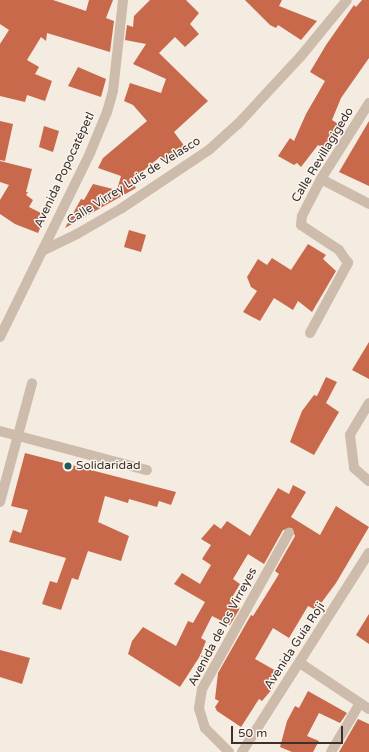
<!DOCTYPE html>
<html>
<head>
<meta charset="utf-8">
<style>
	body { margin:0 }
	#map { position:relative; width:369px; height:752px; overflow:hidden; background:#f4ebe1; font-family:"Varela Round",sans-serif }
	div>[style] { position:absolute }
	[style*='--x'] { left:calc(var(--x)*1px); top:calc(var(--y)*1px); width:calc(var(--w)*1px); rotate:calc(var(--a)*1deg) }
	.building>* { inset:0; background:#c8694b }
	.minor>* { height:10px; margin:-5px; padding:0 5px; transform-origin:5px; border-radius:5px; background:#cdbbac }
	.dots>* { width:11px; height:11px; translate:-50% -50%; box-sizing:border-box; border:2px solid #fbf5ee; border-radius:50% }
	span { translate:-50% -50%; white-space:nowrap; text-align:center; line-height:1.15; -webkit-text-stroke:3px #fbf5ee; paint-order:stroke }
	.street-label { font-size:12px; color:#3b302b }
	.poi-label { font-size:12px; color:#3b302b }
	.left { translate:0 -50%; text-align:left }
	.scale { position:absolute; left:231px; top:726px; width:112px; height:18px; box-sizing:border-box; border:2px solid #3b302b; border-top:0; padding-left:5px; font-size:12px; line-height:14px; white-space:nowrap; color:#3b302b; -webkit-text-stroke:3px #fbf5ee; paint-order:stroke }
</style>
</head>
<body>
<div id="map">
	<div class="building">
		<i style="clip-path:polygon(0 0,53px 0,86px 11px,89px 0,113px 0,106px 18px,114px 21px,110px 52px,47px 33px,46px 41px,41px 37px,27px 60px,39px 67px,35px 74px,52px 81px,45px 101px,27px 95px,25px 102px,0 96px,0 44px,9px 30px,0 24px)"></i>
		<i style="clip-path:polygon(150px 0,186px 0,199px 13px,190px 24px,199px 34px,185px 47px,175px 37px,159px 53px,208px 101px,174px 132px,188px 151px,169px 163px,167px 160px,164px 162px,160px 157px,131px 181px,136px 188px,65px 228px,81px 199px,84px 200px,93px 184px,117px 190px,121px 176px,98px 168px,103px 158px,147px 121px,133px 105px,124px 101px,130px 83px,161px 93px,166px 79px,133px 64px,146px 44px,125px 40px,127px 25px,133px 27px,134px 16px)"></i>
		<i style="clip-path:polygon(245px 0,282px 0,279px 6px,317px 21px,301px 40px,278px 25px,276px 28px,270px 25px)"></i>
		<i style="clip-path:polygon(362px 0,369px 0,369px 58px,341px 98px,332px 120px,340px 125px,325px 149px,318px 145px,301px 167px,297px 163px,294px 165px,278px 156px,290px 138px,294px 141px,306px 114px,325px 81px,310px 72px,326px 45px,354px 5px,356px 7px)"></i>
		<i style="clip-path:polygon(78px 67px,106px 79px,101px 97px,68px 86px)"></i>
		<i style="clip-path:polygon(0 121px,13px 124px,5px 161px,0 160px)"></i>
		<i style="clip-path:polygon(369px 121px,369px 186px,339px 172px)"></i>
		<i style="clip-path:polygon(44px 126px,59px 131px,53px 152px,39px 147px)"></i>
		<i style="clip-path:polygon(0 161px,32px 169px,26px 192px,28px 192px,26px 195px,33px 200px,29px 207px,41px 213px,39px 220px,43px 222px,38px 233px,15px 224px,0 214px,0 200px,9px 185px,0 182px)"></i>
		<i style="clip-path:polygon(129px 230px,146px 235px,141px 252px,124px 247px)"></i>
		<i style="clip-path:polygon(308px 244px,326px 255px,323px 259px,336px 271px,312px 312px,298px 301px,293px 310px,274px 298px,260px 321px,243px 312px,257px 291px,251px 287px,247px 277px,258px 259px,267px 265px,272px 258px,291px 270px)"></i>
		<i style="clip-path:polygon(369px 342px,369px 379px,352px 370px)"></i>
		<i style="clip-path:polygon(326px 377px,337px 382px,326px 403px,339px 412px,314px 455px,290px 442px,302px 411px,314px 395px,317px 396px)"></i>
		<i style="clip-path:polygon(25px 453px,176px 492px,171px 505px,159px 501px,157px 507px,129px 499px,128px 503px,105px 496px,98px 522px,129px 536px,121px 561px,88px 551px,78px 580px,72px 578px,61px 610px,42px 604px,50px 581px,57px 583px,66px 558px,9px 542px,13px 530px,21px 533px,28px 510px,11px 506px)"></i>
		<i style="clip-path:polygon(293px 485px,306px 492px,291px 517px,320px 535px,336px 506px,369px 527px,336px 583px,316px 610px,308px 606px,289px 638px,273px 628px,255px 659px,278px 672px,270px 686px,273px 688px,262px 701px,259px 699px,241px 727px,217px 711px,215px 707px,219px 701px,215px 699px,218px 673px,251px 615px,253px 616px,279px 574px,275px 571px,295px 536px,292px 528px,283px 530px,264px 564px,248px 554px,233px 579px,240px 584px,230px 601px,240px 608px,230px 625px,212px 616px,201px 638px,206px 641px,200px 656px,180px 687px,128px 654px,132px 641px,143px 627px,176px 646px,188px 621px,193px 623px,205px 602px,174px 584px,182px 573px,200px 584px,211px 565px,202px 559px,211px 545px,201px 539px,214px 524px,221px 529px,227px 521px,250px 536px,278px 488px,289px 494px)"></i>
		<i style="clip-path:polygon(369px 614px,369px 644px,356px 635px)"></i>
		<i style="clip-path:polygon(0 650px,30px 658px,22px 684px,0 677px)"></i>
		<i style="clip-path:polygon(308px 691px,347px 713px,340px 723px,319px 713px,307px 736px,319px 741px,313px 752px,292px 752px,280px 747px,287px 721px,295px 706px,299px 708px)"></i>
		<i style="clip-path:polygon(358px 719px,369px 724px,369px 752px,339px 752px)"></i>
	</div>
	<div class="minor">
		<i style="--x:321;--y:179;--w:54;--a:27.5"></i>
		<i style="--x:42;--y:251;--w:39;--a:-26"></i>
		<i style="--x:77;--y:234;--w:52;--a:-30"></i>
		<i style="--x:122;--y:208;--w:106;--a:-33.8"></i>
		<i style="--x:210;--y:149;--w:38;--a:-42"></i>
		<i style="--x:238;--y:124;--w:93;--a:-47.2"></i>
		<i style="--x:301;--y:56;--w:72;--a:-50.6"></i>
		<i style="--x:310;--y:333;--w:80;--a:-61.5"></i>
		<i style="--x:348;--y:263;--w:16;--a:-125"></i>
		<i style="--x:339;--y:250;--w:45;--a:-146.7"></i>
		<i style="--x:301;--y:225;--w:9;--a:-84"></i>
		<i style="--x:302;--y:216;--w:42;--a:-62.8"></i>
		<i style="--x:321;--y:179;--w:90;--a:-57.7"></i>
		<i style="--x:0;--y:337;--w:205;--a:-63.9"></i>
		<i style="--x:90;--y:153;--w:44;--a:-67.5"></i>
		<i style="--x:107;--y:112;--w:22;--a:-74"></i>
		<i style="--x:113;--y:91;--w:92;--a:-83.7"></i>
		<i style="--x:369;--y:403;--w:37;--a:121"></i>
		<i style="--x:350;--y:435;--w:33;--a:83"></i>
		<i style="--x:354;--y:468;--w:20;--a:41"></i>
		<i style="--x:0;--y:431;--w:152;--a:14.9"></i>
		<i style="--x:0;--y:502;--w:123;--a:-74.9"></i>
		<i style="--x:300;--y:663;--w:83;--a:33.7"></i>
		<i style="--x:229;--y:752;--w:34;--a:-135"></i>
		<i style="--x:205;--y:728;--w:21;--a:-107"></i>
		<i style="--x:199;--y:708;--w:19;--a:-81"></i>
		<i style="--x:202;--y:689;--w:179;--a:-60.9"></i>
		<i style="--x:242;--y:752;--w:236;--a:-57.5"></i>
		<i style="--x:331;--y:752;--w:57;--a:-59.4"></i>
	</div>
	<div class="dots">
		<i style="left:68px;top:466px;background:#1f5a5e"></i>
	</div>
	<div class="street-label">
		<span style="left:323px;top:155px;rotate:-59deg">Calle Revillagigedo</span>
		<span style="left:65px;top:170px;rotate:-65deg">Avenida Popocatépetl</span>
		<span style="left:134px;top:181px;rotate:-32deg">Calle Virrey Luis de Velasco</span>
		<span style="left:223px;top:627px;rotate:-62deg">Avenida de los Virreyes</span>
		<span style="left:295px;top:646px;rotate:-57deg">Avenida Guía Roji</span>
	</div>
	<div class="poi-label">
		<span class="left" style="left:76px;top:466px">Solidaridad</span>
	</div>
	<div class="scale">50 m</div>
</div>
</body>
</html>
